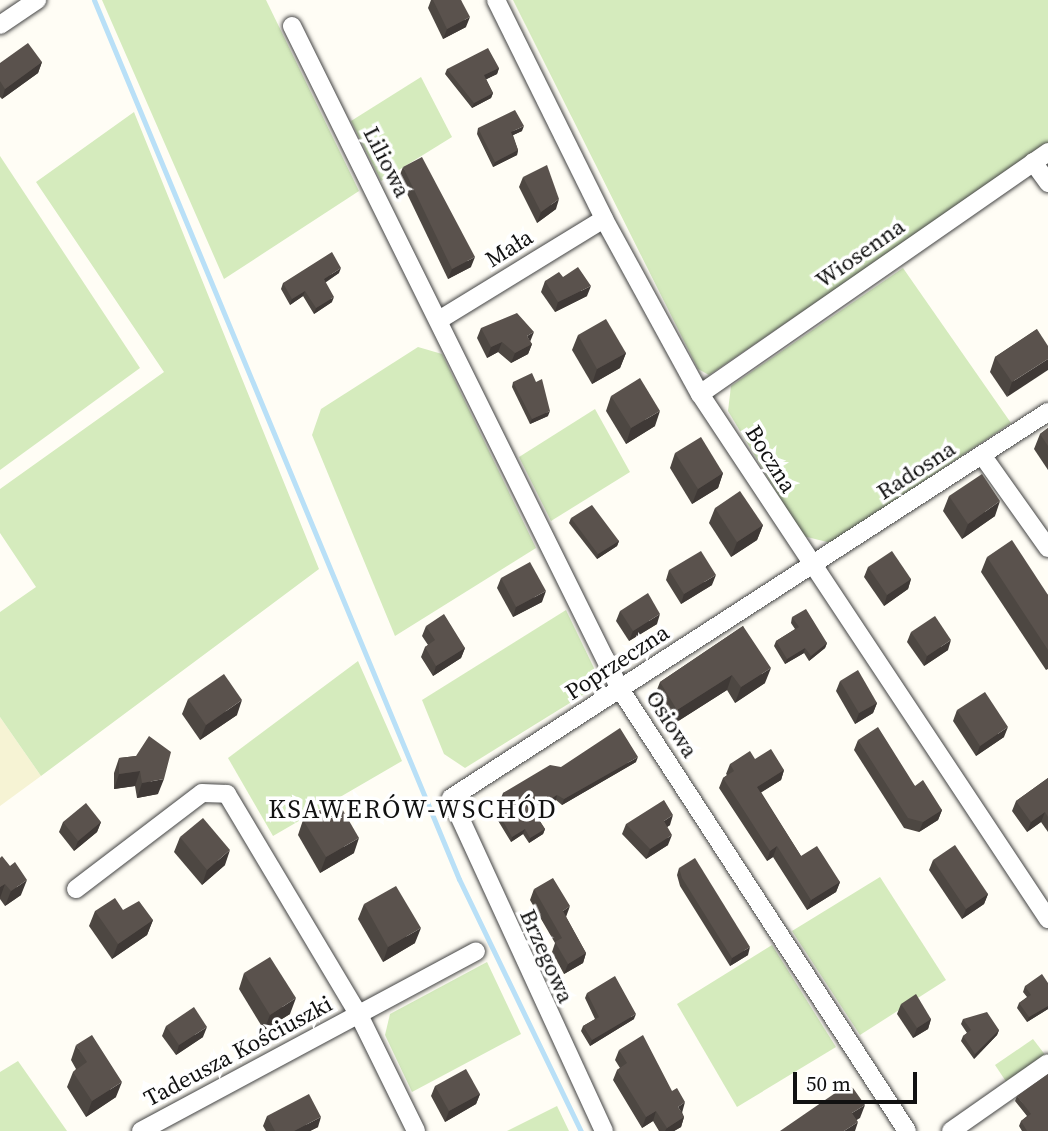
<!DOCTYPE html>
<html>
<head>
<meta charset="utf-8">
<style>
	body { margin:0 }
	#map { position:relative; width:1048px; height:1131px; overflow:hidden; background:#fffdf5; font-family:"Source Serif 4",serif }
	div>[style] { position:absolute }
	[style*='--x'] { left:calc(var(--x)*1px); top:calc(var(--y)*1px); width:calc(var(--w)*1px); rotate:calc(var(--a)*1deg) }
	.farmland>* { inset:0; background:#f6f3d4 }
	.green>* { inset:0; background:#d5ebbd }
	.stream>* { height:5px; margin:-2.5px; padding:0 2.5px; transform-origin:2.5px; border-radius:2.5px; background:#b9e0f7 }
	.roads { filter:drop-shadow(0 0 2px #444) drop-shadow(0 0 2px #444) }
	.minor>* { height:18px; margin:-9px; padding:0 9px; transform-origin:9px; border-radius:9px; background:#fff }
	.wall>* { inset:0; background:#4d4742 }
	.shaded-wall>* { inset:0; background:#3f3936 }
	.building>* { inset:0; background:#5a524d }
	span { translate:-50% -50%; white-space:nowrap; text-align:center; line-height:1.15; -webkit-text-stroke:7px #fff; paint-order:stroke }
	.street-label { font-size:23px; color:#111 }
	.quarter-label { font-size:26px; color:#111; letter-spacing:2px }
	.scale { position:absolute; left:793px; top:1072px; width:124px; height:32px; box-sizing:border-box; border:4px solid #111; border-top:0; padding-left:9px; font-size:21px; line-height:24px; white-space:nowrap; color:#111; -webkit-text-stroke:5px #fff; paint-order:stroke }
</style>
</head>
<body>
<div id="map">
	<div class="farmland">
		<i style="clip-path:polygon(0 717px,41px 776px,0 806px)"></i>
	</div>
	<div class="green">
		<i style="clip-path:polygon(102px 0,266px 0,359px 191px,224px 279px)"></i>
		<i style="clip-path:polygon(513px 0,1048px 0,1048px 145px,709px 375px,698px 369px)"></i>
		<i style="clip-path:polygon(421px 77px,452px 137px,381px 181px,351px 121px)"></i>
		<i style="clip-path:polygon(134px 112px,319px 569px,41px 776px,0 717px,0 612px,36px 587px,0 533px,0 489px,164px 372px,36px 182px)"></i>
		<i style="clip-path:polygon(0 156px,140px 368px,0 470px)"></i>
		<i style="clip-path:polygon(903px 268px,1011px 423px,831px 543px,803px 536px,728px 411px,731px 386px)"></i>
		<i style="clip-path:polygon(418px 347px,442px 354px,536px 548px,395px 636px,312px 435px,321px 409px)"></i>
		<i style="clip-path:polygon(595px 409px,630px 472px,551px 521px,519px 457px)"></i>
		<i style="clip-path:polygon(566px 610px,594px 668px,586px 693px,465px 768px,444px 754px,422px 700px)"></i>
		<i style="clip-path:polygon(358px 661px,402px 761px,273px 836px,228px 758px)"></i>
		<i style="clip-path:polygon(880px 877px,946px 980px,860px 1035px,792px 931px)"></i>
		<i style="clip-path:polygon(772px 945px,836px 1047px,737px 1107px,677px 1004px)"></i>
		<i style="clip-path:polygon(487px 962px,521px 1034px,412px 1092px,385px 1035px,390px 1014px)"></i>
		<i style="clip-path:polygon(1033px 1039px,1046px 1056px,1007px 1083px,995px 1065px)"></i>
		<i style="clip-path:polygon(18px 1061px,67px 1131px,0 1131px,0 1072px)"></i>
		<i style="clip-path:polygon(557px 1106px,569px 1131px,507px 1131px)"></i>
	</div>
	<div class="stream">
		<i style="--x:94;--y:0;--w:952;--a:67.45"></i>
		<i style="--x:459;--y:879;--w:280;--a:64.2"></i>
	</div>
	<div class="roads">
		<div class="minor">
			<i style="--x:496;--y:0;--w:244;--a:63.7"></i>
			<i style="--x:604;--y:219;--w:200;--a:61.3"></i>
			<i style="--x:700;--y:394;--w:630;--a:56.46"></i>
			<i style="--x:0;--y:25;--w:45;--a:-34"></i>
			<i style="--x:292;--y:26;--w:740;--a:63.68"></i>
			<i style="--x:620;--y:689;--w:527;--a:57"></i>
			<i style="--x:1033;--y:162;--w:26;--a:54"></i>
			<i style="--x:439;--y:320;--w:193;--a:-31.5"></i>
			<i style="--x:700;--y:394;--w:424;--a:-34.8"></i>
			<i style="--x:982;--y:455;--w:114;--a:54.6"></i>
			<i style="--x:76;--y:889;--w:158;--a:-37.3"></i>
			<i style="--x:202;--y:793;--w:25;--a:2"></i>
			<i style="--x:227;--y:794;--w:257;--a:59.2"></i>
			<i style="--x:359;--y:1015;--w:129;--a:63.8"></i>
			<i style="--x:141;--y:1131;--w:380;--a:-28.2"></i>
			<i style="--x:604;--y:1131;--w:366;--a:-114.7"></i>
			<i style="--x:451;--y:798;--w:711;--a:-32.89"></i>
			<i style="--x:951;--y:1131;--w:118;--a:-35"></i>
		</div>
	</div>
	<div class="wall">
		<i style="clip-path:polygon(431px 0,461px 0,466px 27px,443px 39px,428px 8px)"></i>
		<i style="clip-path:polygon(42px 62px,38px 73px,2px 99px,0 97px,0 63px)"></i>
		<i style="clip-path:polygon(499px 68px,497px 74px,486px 79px,493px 93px,491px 98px,472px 108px,445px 74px,447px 69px)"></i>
		<i style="clip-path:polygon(478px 128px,522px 131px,513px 135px,518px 150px,517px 155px,493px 167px,477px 134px)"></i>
		<i style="clip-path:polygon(403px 167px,471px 267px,448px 279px,399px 177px)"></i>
		<i style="clip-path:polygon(523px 177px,556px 209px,537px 223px,519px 187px)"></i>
		<i style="clip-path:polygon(339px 273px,325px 282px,332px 302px,314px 314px,303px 296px,290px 305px,281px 289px,283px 283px)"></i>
		<i style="clip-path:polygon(563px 277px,587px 296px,555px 312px,541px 292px,545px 281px)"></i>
		<i style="clip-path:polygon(481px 328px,530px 342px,532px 344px,528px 354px,511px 363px,498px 352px,487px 358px,477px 338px)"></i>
		<i style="clip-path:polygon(1037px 329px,1007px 397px,990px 372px,995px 357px)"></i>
		<i style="clip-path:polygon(578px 335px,626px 353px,620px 368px,592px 384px,572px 350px)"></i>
		<i style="clip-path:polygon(513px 382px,536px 382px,548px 416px,530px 424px,512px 387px)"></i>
		<i style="clip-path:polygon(611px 396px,655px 426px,626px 444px,606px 411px)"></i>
		<i style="clip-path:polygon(1048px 428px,1048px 470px,1034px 449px,1040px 434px)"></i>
		<i style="clip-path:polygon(675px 453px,723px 473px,718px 488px,692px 504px,670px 468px)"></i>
		<i style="clip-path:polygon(949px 496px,995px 516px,962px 539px,943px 511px)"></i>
		<i style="clip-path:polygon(715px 508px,763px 525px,757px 540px,731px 557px,709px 523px)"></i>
		<i style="clip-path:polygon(571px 518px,619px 541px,617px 546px,597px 559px,569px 523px)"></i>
		<i style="clip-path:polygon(987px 557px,1048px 595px,1048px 669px,1046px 670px,981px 572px)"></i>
		<i style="clip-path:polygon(868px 567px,911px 579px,908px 589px,884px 606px,864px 577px)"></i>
		<i style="clip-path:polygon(669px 570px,712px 585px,681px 604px,666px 580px)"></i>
		<i style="clip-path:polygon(501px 578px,542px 602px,513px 617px,497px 588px)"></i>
		<i style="clip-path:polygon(620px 611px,657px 624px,629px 641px,616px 621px)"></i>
		<i style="clip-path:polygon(792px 617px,827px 643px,825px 648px,809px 661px,804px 653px,785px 664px,774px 646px,776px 641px,795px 629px,791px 623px)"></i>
		<i style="clip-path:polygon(426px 626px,465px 648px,461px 658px,433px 676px,421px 657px,425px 647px,428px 645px,422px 636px)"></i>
		<i style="clip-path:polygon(743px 626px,765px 683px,735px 703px,727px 690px,672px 725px,654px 697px,660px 682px)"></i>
		<i style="clip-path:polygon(911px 632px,948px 650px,924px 666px,907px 642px)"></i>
		<i style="clip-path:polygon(840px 681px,877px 703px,873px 713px,855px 724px,836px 691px)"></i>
		<i style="clip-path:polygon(188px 699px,237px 715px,200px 740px,182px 714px)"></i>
		<i style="clip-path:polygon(957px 710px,1004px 737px,976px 756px,953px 721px)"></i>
		<i style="clip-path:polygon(858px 740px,915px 786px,942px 810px,938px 820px,919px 832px,904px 828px,854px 750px)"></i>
		<i style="clip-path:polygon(136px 756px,158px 794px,137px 798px,135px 786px,114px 789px,114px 773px,119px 758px)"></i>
		<i style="clip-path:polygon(755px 759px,784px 770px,781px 780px,761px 792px,801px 856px,840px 882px,836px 892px,807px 910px,773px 857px,767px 861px,719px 788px,723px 778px,727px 775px,726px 774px,730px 764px)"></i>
		<i style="clip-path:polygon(636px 762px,562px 805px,556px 800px,534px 813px,545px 829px,543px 834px,529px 843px,523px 834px,511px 842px,497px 819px,499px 814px,508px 809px,501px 798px,503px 793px,561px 767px)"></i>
		<i style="clip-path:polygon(1048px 778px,1048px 832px,1041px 822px,1027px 832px,1012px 811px,1016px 801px)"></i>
		<i style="clip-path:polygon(303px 820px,354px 853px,320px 873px,298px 835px)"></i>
		<i style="clip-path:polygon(63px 822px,101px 822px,97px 832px,74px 851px,59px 832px)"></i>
		<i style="clip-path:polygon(626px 824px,670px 825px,667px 827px,668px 845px,646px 859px,622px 834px)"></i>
		<i style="clip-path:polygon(180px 837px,225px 865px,202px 885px,174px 852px)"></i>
		<i style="clip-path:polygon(0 858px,21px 895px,5px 906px,0 899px)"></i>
		<i style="clip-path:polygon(933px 860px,988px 894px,984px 904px,962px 919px,929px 870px)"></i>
		<i style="clip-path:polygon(679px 868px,748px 955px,730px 966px,680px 886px,677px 875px)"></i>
		<i style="clip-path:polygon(534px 889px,566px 917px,586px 953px,583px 963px,564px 974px,552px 952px,555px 943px,530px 900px)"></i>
		<i style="clip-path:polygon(364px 904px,415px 943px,383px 962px,358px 919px)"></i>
		<i style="clip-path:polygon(123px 910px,153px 920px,147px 935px,112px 959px,89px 926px,95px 911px)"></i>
		<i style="clip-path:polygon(244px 973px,290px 1014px,264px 1030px,239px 989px)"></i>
		<i style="clip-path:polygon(1048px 983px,1048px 1009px,1027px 1022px,1017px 1008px,1019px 1003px,1027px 997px,1023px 992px,1025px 986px)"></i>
		<i style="clip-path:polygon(587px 993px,634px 1019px,590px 1046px,581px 1031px,583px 1026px,595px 1019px,585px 998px)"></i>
		<i style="clip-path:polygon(901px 1004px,931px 1019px,928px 1029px,913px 1038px,897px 1014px)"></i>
		<i style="clip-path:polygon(963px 1019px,999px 1030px,997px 1035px,974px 1059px,961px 1041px,963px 1036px,967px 1033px,961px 1024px)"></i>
		<i style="clip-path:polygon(166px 1026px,203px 1037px,176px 1055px,162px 1036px)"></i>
		<i style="clip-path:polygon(76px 1045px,116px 1097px,86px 1117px,67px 1087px,73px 1072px,76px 1069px,71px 1060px)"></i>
		<i style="clip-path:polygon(619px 1050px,682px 1112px,684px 1117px,681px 1127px,674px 1131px,659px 1131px,653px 1121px,642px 1128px,613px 1080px,617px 1070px,620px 1068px,615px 1060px)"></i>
		<i style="clip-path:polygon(435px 1086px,480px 1094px,476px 1104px,445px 1122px,431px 1096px)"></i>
		<i style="clip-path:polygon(1017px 1096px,1048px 1131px,1022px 1131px,1019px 1126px,1021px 1121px,1027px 1116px,1015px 1101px)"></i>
		<i style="clip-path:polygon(267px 1116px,318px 1127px,310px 1131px,266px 1131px,263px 1126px)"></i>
	</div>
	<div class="shaded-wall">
		<i style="clip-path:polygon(470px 17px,466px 27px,443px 39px,447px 29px)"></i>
		<i style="clip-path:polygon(42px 62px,38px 73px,2px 99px,5px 89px)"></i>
		<i style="clip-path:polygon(499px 68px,497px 74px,483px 81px,484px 75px)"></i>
		<i style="clip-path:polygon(493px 93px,491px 98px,472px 108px,474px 103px)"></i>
		<i style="clip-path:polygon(524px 126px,522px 131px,509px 137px,511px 132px)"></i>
		<i style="clip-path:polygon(518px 150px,517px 155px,493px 167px,495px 162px)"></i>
		<i style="clip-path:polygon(559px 199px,556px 209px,537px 223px,541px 212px)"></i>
		<i style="clip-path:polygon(475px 257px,471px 267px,448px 279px,452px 269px)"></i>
		<i style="clip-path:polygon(341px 268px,339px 273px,322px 285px,324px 279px)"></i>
		<i style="clip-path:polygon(591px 286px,587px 296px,555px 312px,558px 302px)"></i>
		<i style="clip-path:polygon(305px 291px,303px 296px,290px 305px,292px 299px)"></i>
		<i style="clip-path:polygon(334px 297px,332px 302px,314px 314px,316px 308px)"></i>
		<i style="clip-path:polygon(534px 332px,530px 342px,527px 336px)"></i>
		<i style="clip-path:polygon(502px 342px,498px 352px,487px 358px,491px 347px)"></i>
		<i style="clip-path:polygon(532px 344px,528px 354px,511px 363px,515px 353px)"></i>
		<i style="clip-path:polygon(626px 353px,620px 368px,592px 384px,597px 369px)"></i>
		<i style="clip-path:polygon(1048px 359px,1048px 370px,1007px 397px,1012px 382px)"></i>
		<i style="clip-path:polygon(550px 411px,548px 416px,530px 424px,532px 419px)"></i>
		<i style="clip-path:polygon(660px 411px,655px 426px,626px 444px,631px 428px)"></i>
		<i style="clip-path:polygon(723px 473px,718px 488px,692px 504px,698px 489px)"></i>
		<i style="clip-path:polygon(1000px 501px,995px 516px,962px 539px,968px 524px)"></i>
		<i style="clip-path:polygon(763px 525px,757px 540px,731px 557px,737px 542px)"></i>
		<i style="clip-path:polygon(619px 541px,617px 546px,597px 559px,598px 554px)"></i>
		<i style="clip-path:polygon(716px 575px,712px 585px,681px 604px,684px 594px)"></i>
		<i style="clip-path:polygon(911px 579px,908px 589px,884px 606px,887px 595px)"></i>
		<i style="clip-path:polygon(546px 591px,542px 602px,513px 617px,516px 607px)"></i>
		<i style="clip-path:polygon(660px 614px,657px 624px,629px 641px,633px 631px)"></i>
		<i style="clip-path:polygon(951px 640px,948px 650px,924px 666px,927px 656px)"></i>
		<i style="clip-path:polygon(827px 643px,825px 648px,809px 661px,811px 656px)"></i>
		<i style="clip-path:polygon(465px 648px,461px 658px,433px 676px,436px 666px)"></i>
		<i style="clip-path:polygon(805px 648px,804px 653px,785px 664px,787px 659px)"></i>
		<i style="clip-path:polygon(771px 668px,765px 683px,735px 703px,741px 687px)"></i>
		<i style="clip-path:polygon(732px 675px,727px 690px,672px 725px,677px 710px)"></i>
		<i style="clip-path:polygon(242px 700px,237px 715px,200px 740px,206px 725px)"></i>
		<i style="clip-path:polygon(877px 703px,873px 713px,855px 724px,859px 713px)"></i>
		<i style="clip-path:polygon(1008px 727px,1004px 737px,976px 756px,980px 746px)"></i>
		<i style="clip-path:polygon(638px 757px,636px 762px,562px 805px,564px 799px)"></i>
		<i style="clip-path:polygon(784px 770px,781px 780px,754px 797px,757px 787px)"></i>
		<i style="clip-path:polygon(140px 771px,135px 786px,114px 789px,119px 774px)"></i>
		<i style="clip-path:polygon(164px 779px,158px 794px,137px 798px,142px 783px)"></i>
		<i style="clip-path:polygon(557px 795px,556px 800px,531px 815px,533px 810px)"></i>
		<i style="clip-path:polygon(942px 810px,938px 820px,919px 832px,923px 822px)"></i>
		<i style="clip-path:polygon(1045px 812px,1041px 822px,1027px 832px,1031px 822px)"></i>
		<i style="clip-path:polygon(673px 815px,670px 825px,660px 832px,664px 821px)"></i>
		<i style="clip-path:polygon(101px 822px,97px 832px,74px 851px,78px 841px)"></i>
		<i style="clip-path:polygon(525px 829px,523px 834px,511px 842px,512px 837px)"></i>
		<i style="clip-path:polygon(545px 829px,543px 834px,529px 843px,530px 838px)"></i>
		<i style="clip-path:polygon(672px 835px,668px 845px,646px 859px,650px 849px)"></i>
		<i style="clip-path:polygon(359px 838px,354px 853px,320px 873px,326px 857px)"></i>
		<i style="clip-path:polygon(777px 846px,773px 857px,767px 861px,770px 851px)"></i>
		<i style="clip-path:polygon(230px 850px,225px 865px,202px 885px,207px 870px)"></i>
		<i style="clip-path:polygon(27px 880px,21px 895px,5px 906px,11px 891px)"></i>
		<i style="clip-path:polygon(840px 882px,836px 892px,807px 910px,811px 900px)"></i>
		<i style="clip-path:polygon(5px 884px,0 898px,0 887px)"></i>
		<i style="clip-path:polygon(988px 894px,984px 904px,962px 919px,966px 909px)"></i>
		<i style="clip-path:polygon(570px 906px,566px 917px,559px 921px,563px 911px)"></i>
		<i style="clip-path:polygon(153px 920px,147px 935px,112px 959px,118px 944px)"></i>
		<i style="clip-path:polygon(421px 928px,415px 943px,383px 962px,388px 947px)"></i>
		<i style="clip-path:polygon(750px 947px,748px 955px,730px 966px,732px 958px)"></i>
		<i style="clip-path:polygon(586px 953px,583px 963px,564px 974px,568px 964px)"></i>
		<i style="clip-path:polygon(296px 998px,290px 1014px,264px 1030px,270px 1015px)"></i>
		<i style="clip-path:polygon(1048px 1006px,1048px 1009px,1027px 1022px,1029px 1017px)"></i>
		<i style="clip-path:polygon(636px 1014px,634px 1019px,590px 1046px,592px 1040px)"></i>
		<i style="clip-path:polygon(931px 1019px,928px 1029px,913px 1038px,917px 1028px)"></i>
		<i style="clip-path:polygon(207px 1027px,203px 1037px,176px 1055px,179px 1045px)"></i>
		<i style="clip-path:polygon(999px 1030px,997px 1035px,974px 1059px,975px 1054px)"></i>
		<i style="clip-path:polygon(122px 1082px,116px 1097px,86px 1117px,92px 1101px)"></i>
		<i style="clip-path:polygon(480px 1094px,476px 1104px,445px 1122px,449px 1111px)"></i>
		<i style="clip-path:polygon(685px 1102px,682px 1113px,678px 1107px)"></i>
		<i style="clip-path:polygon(865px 1105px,860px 1118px,847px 1126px,852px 1113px)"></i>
		<i style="clip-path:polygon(656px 1111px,653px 1121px,642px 1128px,646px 1117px)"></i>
		<i style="clip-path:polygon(321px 1117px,318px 1127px,310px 1131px,294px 1131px)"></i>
		<i style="clip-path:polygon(684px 1117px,681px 1127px,674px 1131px,665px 1131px,667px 1128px)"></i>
		<i style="clip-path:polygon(858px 1122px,855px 1131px,844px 1131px)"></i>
	</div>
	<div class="building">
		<i style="clip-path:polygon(433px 0,461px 0,470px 17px,447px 29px)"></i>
		<i style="clip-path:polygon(28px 43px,42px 62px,5px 89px,0 81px,0 63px)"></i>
		<i style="clip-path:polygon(488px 48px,499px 68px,484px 75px,493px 93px,474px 103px,447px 69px)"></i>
		<i style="clip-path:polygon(515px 110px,524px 126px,511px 132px,518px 150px,495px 162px,478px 128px)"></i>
		<i style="clip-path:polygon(422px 157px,475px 257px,452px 269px,403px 167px)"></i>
		<i style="clip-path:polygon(547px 165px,559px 199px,541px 212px,523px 177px)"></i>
		<i style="clip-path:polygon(332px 252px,341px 268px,324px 279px,334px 297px,316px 308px,305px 291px,292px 299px,283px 283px)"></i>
		<i style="clip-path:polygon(578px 267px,591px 286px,558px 302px,545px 281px,559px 272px,563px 277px)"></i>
		<i style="clip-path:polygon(517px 313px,534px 332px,527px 336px,532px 344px,515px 353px,502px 342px,491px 347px,481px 328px)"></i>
		<i style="clip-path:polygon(606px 319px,626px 353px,597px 369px,578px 335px)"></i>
		<i style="clip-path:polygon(1037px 329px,1048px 346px,1048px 359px,1012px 382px,995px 357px)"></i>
		<i style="clip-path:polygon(532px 373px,536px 382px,542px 379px,550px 411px,532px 419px,513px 382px)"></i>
		<i style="clip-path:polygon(640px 378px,660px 411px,631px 428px,611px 396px)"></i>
		<i style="clip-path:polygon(1048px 428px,1048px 446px,1040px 434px)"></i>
		<i style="clip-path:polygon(701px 437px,723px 473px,698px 489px,675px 453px)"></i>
		<i style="clip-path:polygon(982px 474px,1000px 501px,968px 524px,949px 496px)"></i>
		<i style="clip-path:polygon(740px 491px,763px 525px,737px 542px,715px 508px)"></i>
		<i style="clip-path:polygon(592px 505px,619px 541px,598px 554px,571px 518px)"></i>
		<i style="clip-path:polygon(1012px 540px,1048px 595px,1048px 650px,987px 557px)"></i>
		<i style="clip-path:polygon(701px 551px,716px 575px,684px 594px,669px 570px)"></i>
		<i style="clip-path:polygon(892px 551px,911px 579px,887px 595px,868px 567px)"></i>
		<i style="clip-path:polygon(530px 562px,546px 591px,516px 607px,501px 578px)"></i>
		<i style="clip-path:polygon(648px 593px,660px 614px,633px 631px,620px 611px)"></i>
		<i style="clip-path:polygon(806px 609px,827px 643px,811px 656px,805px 648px,787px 659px,776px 641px,799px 627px,792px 617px)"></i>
		<i style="clip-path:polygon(444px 614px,465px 648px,436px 666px,425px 647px,435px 640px,426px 626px)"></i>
		<i style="clip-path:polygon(935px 616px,951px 640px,927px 656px,911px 632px)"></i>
		<i style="clip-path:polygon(743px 626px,771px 668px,741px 687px,732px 675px,677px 710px,660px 682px)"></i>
		<i style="clip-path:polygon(858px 670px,877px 703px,859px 713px,840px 681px)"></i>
		<i style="clip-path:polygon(224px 674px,242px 700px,206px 725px,188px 699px)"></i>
		<i style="clip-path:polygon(985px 692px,1008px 727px,980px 746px,957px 710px)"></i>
		<i style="clip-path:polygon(878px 727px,915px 786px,923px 780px,942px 810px,923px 822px,908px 818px,858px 740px)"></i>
		<i style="clip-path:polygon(620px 728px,638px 757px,564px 799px,557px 795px,533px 810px,545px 829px,530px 838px,525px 829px,512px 837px,499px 814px,511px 806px,503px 793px,550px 765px,561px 767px)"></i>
		<i style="clip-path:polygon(149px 736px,171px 752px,164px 779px,142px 783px,140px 771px,119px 774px,119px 758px,136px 756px)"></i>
		<i style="clip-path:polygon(771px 749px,784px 770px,757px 787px,801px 856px,817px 846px,840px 882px,811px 900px,777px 846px,770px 851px,723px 778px,734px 771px,730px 764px,750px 751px,755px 759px)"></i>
		<i style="clip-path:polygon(1048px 778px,1048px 817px,1045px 812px,1031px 822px,1016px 801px)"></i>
		<i style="clip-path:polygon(337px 800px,359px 838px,326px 857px,303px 820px)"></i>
		<i style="clip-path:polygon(664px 800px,673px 815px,664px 821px,672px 835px,650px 849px,626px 824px)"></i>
		<i style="clip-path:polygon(86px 803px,101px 822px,78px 841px,63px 822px)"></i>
		<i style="clip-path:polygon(203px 818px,230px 850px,207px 870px,180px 837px)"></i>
		<i style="clip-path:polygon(955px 845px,988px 894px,966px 909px,933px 860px)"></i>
		<i style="clip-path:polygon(2px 856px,10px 866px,15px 862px,27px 880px,11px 891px,5px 884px,0 887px,0 858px)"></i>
		<i style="clip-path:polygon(695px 858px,750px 947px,732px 958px,682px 878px,679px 868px)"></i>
		<i style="clip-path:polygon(553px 878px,570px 906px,563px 911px,586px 953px,568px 964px,555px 942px,562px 938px,534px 889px)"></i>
		<i style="clip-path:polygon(396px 886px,421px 928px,388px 947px,364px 904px)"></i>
		<i style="clip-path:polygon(115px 898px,123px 910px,139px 901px,153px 920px,118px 944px,95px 911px)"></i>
		<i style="clip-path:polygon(270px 957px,296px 998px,270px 1015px,244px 973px)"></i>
		<i style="clip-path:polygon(1042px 974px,1048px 983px,1048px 1006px,1029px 1017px,1019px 1003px,1031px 995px,1025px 986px)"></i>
		<i style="clip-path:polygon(615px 976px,636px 1014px,592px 1040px,583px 1026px,599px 1017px,587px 993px)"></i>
		<i style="clip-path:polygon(916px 994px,931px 1019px,917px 1028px,901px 1004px)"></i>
		<i style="clip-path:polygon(194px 1007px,207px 1027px,179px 1045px,166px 1026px)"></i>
		<i style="clip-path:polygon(987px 1012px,999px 1030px,975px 1054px,963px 1036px,971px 1030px,963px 1019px)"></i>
		<i style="clip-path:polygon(92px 1035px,122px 1082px,92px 1101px,73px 1072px,87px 1062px,76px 1045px)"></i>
		<i style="clip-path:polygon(643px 1035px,672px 1091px,677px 1088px,685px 1102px,678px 1107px,684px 1117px,667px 1128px,656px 1111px,646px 1117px,617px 1070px,627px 1063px,619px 1050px)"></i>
		<i style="clip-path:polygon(466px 1069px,480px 1094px,449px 1111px,435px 1086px)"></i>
		<i style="clip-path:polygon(1048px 1074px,1048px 1131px,1027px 1131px,1021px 1121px,1031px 1114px,1017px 1096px)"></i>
		<i style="clip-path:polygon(844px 1087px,853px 1088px,865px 1105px,852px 1113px,858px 1122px,844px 1131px,780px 1131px)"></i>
		<i style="clip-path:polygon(309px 1094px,321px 1117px,294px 1131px,275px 1131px,267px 1116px)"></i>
	</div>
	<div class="street-label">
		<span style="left:387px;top:162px;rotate:63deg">Liliowa</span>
		<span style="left:509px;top:248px;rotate:-32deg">Mała</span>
		<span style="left:860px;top:253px;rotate:-35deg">Wiosenna</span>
		<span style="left:771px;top:459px;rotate:58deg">Boczna</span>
		<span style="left:916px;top:470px;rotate:-33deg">Radosna</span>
		<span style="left:617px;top:662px;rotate:-33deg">Poprzeczna</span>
		<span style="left:672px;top:724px;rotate:57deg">Osiowa</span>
		<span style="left:547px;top:956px;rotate:66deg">Brzegowa</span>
		<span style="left:238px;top:1051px;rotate:-28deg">Tadeusza Kościuszki</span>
	</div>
	<div class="quarter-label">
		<span style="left:413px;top:810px">KSAWERÓW-WSCHÓD</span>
	</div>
	<div class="scale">50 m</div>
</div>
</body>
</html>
